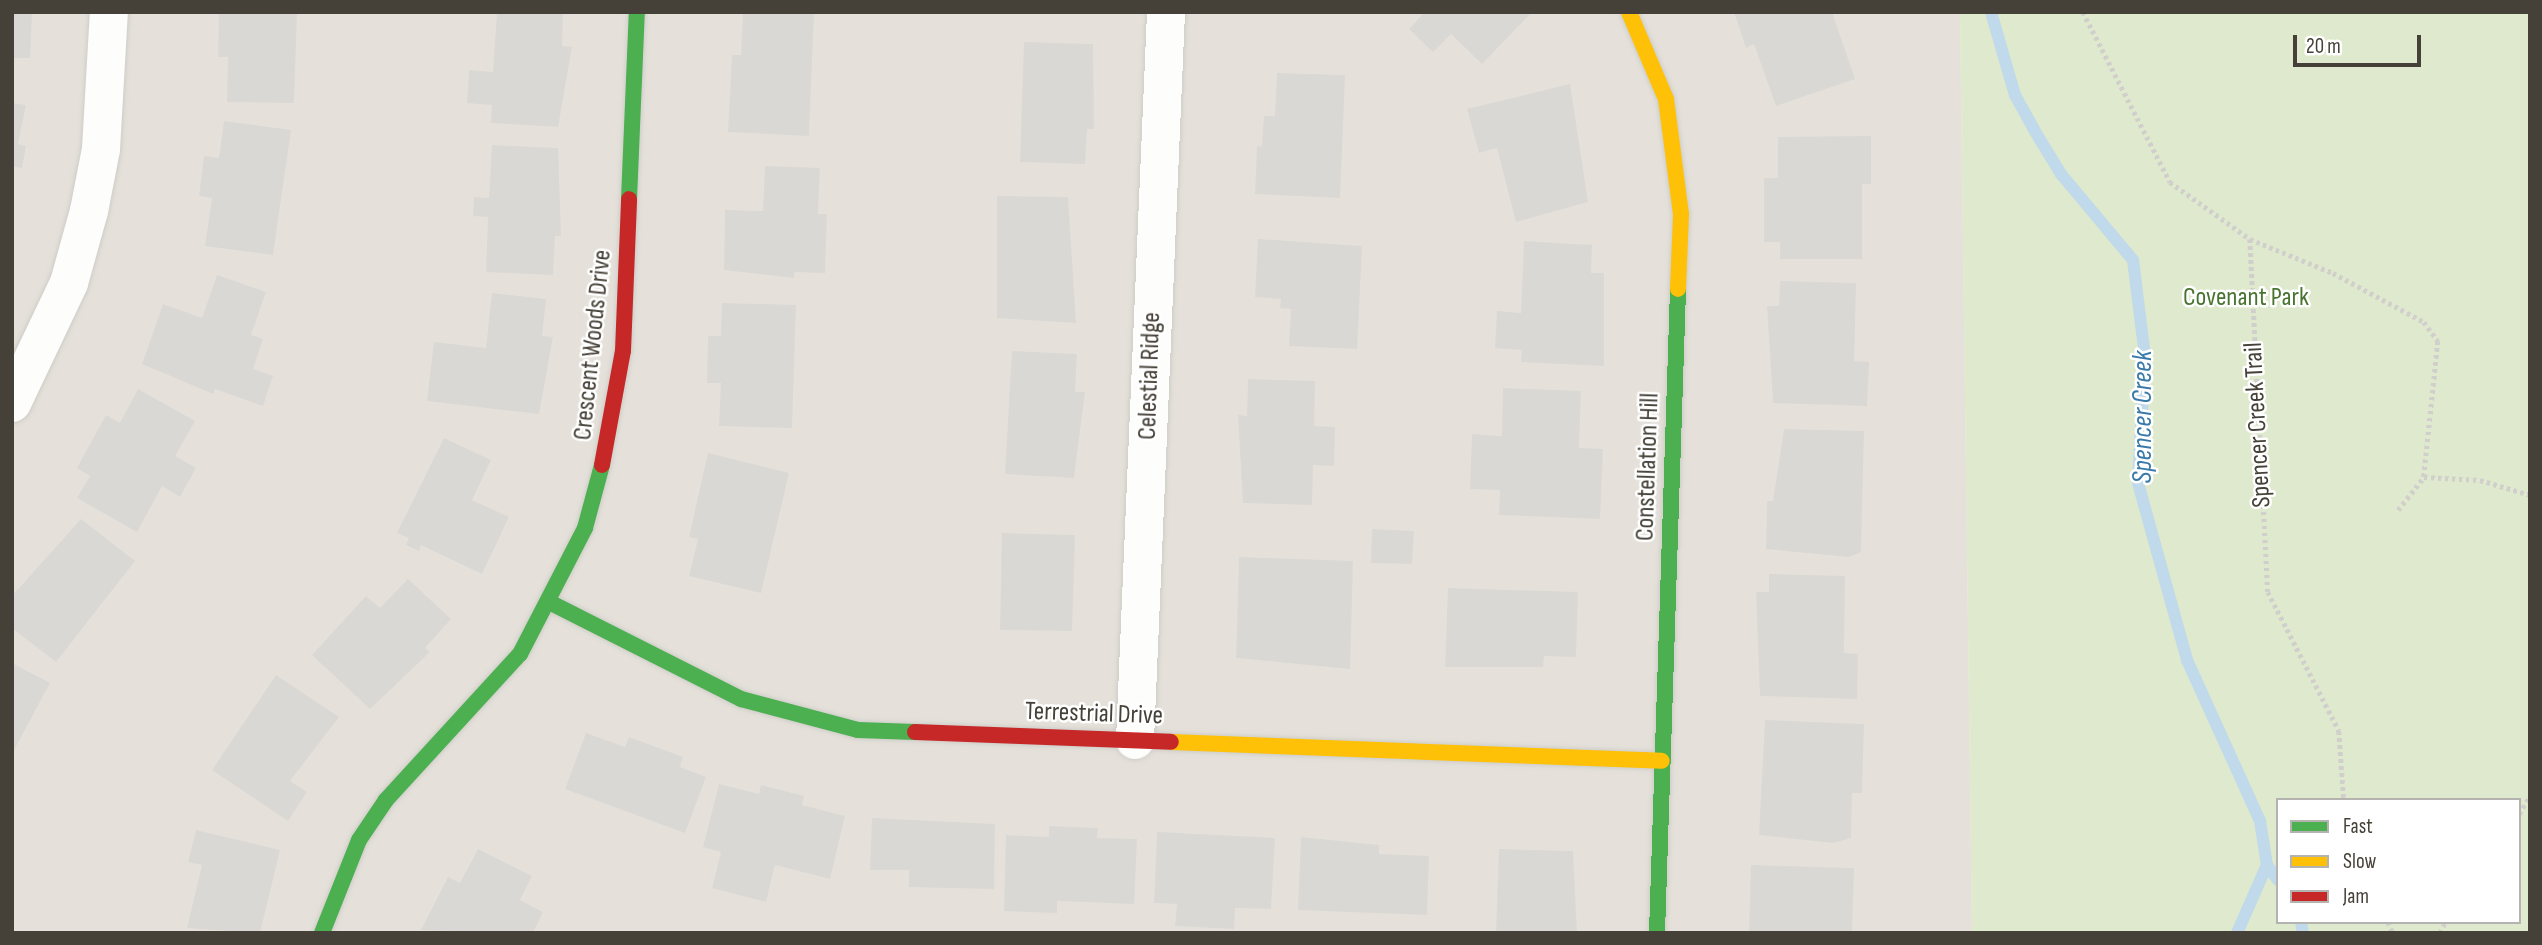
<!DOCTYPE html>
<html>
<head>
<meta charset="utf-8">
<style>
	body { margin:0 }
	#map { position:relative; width:2542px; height:945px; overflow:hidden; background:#f1efeb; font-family:"Sofia Sans Condensed",sans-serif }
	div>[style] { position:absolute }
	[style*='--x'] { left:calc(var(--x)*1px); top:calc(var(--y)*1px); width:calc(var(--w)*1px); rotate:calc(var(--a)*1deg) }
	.residential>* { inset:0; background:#e5e1da }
	.green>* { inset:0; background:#dee9cd }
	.stream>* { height:12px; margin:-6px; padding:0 6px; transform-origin:6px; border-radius:6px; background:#c0d9eb }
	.building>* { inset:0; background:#dad8d4 }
	.path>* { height:4.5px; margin-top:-2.25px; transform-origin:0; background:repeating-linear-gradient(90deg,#d1cfcc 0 3.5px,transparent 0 7px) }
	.roads { filter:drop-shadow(0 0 2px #cfcdc9) drop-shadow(0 0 2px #cfcdc9) }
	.street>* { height:38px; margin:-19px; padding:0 19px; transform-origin:19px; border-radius:19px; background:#fdfdfc }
	.fast>* { height:16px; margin:-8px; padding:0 8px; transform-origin:8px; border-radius:8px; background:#4caf50 }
	.slow>* { height:16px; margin:-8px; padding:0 8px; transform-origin:8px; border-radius:8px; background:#ffc107 }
	.jam>* { height:16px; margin:-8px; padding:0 8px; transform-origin:8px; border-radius:8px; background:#c62828 }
	span { translate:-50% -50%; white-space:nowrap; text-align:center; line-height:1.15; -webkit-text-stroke:5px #fff; paint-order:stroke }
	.park-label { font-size:26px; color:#497430 }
	.street-label { font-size:26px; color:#464138 }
	.water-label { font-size:28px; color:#397aaa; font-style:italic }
	.frame { position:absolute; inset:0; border:14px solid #464138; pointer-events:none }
	.legend { position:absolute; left:2276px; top:798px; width:245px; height:126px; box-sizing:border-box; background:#fff; border:2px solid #b5b3af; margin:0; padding:9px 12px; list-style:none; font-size:21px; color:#464138 }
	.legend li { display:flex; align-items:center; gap:14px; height:35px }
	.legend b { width:35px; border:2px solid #b5b3af }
	.scale { position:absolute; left:2293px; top:35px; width:128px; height:32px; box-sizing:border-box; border:4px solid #464138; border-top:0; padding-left:9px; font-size:21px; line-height:24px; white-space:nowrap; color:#464138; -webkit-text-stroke:5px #fff; paint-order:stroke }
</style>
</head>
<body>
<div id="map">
	<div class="residential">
		<i style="clip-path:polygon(12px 12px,1960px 12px,1972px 933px,12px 933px)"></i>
	</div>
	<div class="green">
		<i style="clip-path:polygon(evenodd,1960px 12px,2530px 12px,2530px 933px,1972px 933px,1960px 12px,2278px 800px,2519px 800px,2519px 922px,2278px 922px,2278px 800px)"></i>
	</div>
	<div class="stream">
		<i style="--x:1991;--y:12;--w:86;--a:73.9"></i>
		<i style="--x:2015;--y:95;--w:38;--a:61"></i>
		<i style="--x:2033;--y:128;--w:54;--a:58.7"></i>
		<i style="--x:2061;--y:174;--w:112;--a:50.1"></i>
		<i style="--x:2133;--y:260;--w:97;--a:82.9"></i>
		<i style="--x:2145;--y:356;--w:127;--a:93.2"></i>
		<i style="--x:2138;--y:483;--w:184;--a:74.5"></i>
		<i style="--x:2187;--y:660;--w:177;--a:65.6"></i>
		<i style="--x:2260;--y:821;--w:45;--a:81"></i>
		<i style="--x:2267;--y:865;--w:19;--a:54"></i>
		<i style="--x:2301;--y:922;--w:11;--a:80"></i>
		<i style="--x:2237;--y:933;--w:74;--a:-66.2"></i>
	</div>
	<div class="building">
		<i style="clip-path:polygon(12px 12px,32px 12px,30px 58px,12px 58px)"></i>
		<i style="clip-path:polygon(219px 12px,297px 12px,294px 103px,227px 102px,228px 57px,218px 57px)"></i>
		<i style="clip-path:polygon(497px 12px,563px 12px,562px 46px,572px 47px,558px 127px,491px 123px,492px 105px,467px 103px,469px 70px,493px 72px)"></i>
		<i style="clip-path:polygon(743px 12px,814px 12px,809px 136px,728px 132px,732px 55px,741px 55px)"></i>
		<i style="clip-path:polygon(1425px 12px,1532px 12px,1482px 64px,1451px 34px,1433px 52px,1409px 29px)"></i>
		<i style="clip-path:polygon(1734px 12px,1832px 12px,1855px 79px,1776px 106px,1754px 44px,1746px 48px)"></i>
		<i style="clip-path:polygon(1024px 42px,1093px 44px,1094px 129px,1087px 129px,1085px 164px,1020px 162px)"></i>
		<i style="clip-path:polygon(1277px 73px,1345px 75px,1340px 198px,1255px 194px,1257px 146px,1262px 147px,1264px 116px,1275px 116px)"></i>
		<i style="clip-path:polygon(1570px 84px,1588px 202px,1516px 222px,1497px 148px,1479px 153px,1467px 109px)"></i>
		<i style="clip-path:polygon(12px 103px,26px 105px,18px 144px,26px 146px,22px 168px,12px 166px)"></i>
		<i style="clip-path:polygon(224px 121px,291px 130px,273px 255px,205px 246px,212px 198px,199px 196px,204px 156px,219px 158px)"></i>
		<i style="clip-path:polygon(1871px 136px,1871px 184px,1862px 184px,1862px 259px,1780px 259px,1780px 242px,1764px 242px,1764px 178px,1778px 178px,1778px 137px)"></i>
		<i style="clip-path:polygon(492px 145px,558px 148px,561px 236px,555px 236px,553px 275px,486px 272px,488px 217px,473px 216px,474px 197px,489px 198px)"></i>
		<i style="clip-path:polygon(765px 166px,820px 168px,818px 214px,827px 214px,825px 273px,794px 272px,794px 278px,724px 270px,725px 210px,763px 211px)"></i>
		<i style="clip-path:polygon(997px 196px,1068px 197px,1076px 323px,997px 318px)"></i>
		<i style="clip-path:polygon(1258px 239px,1362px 246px,1357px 349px,1289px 346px,1291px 309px,1280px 308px,1281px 299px,1255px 297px)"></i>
		<i style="clip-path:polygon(1524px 241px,1592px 245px,1591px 273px,1604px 273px,1604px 366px,1521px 362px,1522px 350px,1495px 348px,1497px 311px,1521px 313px)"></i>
		<i style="clip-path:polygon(217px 275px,266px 292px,251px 335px,263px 339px,253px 369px,273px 376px,263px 406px,215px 389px,213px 394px,142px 364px,163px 304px,202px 318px)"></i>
		<i style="clip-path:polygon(1780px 281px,1856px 283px,1854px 361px,1869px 362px,1867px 406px,1773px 403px,1767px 306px,1779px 306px)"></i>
		<i style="clip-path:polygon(492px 293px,546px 299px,542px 336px,553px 337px,539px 414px,427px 401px,434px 342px,486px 348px)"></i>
		<i style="clip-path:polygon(722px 303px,796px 305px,792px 428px,719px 426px,721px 383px,707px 383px,708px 336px,721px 336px)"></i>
		<i style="clip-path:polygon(1012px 351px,1077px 354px,1075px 392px,1085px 392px,1074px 478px,1005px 474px)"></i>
		<i style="clip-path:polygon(1248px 379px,1315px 381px,1314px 426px,1335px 427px,1334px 466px,1313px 465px,1312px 505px,1243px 503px,1238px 415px,1247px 416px)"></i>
		<i style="clip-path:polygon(1503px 388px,1581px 391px,1579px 448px,1603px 449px,1600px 519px,1499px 515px,1500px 490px,1470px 489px,1472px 434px,1502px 436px)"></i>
		<i style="clip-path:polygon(138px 389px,195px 421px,175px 456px,196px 468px,180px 497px,162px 486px,137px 532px,77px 498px,90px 476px,77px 468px,106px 415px,120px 423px)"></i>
		<i style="clip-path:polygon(1784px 429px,1864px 431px,1861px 552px,1849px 557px,1766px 549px,1767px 501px,1773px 501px)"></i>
		<i style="clip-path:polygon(444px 438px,491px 460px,472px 500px,509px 517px,482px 574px,421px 545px,419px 551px,406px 545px,409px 538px,397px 533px)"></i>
		<i style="clip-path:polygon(708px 453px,789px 473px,761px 593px,689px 576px,698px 539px,689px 537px)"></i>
		<i style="clip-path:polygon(81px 519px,135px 561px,56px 662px,12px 628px,12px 596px)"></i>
		<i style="clip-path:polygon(1372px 529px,1414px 531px,1412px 564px,1371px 563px)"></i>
		<i style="clip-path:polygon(1002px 533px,1075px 535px,1072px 631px,1000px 630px)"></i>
		<i style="clip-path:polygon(1239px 557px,1353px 561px,1350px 669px,1236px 658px)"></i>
		<i style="clip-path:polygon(1769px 574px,1845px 576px,1844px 653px,1858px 654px,1857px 699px,1760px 696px,1756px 592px,1769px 592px)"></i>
		<i style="clip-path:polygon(408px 579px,451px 619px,425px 648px,430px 652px,370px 709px,312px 655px,366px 596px,380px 608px)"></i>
		<i style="clip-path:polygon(1448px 588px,1578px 592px,1576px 657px,1544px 656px,1543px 667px,1445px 667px)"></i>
		<i style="clip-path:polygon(12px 663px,50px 683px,12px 754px)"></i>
		<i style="clip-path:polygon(276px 675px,339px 717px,290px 781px,307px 792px,288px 821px,212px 770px)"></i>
		<i style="clip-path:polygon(1765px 720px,1864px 724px,1862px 793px,1852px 793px,1851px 838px,1833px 843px,1759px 835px)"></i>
		<i style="clip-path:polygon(586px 733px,625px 747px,629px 737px,683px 757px,680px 767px,706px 777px,685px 833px,565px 789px)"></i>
		<i style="clip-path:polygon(719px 784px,759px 794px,761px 785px,804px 796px,802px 805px,845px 816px,830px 879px,775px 865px,766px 902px,712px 888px,721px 852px,703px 847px)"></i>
		<i style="clip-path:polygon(872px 818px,995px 824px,994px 889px,909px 887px,909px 870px,870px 870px)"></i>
		<i style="clip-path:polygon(1049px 826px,1098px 828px,1097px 838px,1137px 839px,1134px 904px,1057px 901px,1057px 913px,1004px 911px,1006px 835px,1049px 837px)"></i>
		<i style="clip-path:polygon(196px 830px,280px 850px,260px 933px,187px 928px,202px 865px,188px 862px)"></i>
		<i style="clip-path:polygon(1157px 832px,1275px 838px,1271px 909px,1235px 908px,1234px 929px,1175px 926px,1177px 904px,1154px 903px)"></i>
		<i style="clip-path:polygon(1301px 837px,1379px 845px,1379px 854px,1429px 856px,1427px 915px,1298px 910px)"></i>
		<i style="clip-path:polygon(478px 849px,532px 876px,520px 900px,543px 912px,533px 933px,421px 930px,448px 877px,460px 883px)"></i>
		<i style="clip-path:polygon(1499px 849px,1573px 851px,1577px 933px,1496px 933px)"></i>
		<i style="clip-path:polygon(1751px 865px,1854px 868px,1852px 933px,1749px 933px)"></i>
	</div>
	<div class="path">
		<i style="--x:2083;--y:12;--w:191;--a:62.9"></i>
		<i style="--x:2170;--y:182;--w:98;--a:35.5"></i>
		<i style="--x:2250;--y:239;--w:353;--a:87.1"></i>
		<i style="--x:2268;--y:592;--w:156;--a:62.9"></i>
		<i style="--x:2339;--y:731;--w:69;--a:85.9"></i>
		<i style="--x:2250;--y:239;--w:90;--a:22.3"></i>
		<i style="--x:2333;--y:273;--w:103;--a:28.3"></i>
		<i style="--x:2424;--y:322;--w:24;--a:54"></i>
		<i style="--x:2438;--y:341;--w:137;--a:95.9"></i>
		<i style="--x:2424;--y:477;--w:56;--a:3.1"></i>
		<i style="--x:2480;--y:480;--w:52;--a:16.7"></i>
		<i style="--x:2398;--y:510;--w:42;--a:-51.8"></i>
		<i style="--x:2519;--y:814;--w:21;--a:-59"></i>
		<i style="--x:2388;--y:922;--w:12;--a:66"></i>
		<i style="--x:2440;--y:933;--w:12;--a:-66"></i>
	</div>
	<div class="roads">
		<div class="street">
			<i style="--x:12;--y:403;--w:133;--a:-64.6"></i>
			<i style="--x:69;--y:283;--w:75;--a:-74.5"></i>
			<i style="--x:89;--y:211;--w:63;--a:-79"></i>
			<i style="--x:101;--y:149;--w:137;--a:-86.7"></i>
			<i style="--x:1135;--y:740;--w:729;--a:-87.56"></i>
		</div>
		<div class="fast">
			<i style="--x:629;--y:199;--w:187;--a:-87.6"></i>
			<i style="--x:551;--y:603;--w:213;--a:26.8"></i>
			<i style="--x:741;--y:699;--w:121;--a:14.8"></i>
			<i style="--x:858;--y:730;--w:57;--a:2"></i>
			<i style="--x:322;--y:933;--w:100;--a:-68.3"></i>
			<i style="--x:359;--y:840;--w:48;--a:-56"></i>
			<i style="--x:386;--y:800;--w:198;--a:-47.5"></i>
			<i style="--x:520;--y:654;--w:142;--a:-62.7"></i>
			<i style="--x:585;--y:528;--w:65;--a:-74.9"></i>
			<i style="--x:1657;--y:933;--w:644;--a:-88.13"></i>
		</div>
		<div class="slow">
			<i style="--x:1629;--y:12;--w:95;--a:67"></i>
			<i style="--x:1666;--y:99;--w:116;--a:82.6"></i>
			<i style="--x:1681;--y:214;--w:75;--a:92.3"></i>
			<i style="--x:1171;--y:742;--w:491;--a:2.2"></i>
		</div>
		<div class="jam">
			<i style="--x:602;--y:465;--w:116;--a:-79.6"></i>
			<i style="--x:623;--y:351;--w:152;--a:-87.7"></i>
			<i style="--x:915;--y:732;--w:256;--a:2.2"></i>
		</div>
	</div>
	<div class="park-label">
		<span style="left:2246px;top:298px">Covenant Park</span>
	</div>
	<div class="street-label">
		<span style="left:593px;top:345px;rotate:-84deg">Crescent Woods Drive</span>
		<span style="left:1150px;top:376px;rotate:-88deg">Celestial Ridge</span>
		<span style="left:2258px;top:425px;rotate:-93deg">Spencer Creek Trail</span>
		<span style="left:1648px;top:467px;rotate:-88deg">Constellation Hill</span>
		<span style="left:1094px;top:714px;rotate:2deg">Terrestrial Drive</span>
	</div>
	<div class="water-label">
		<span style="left:2143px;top:417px;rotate:-90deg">Spencer Creek</span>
	</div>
	<div class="frame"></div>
	<ul class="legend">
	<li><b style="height:9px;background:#4caf50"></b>Fast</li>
	<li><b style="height:9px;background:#ffc107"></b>Slow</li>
	<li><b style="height:9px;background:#c62828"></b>Jam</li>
	</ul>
	<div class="scale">20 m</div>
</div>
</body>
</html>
